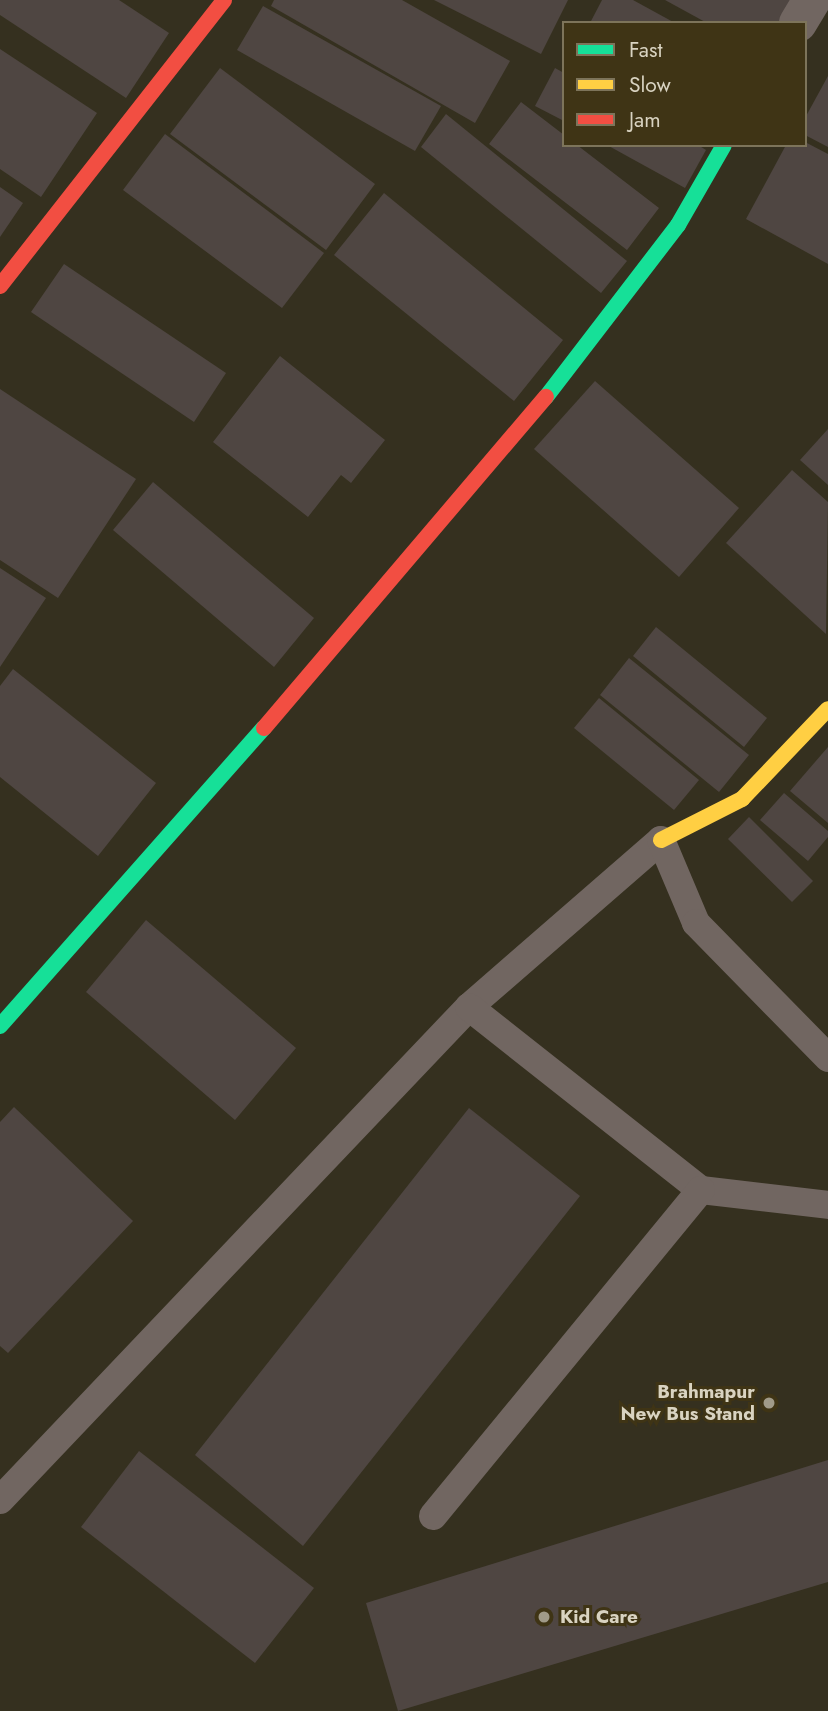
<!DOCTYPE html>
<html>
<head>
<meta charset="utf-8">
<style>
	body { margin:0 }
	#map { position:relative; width:828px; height:1711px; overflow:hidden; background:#35301f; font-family:Jost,sans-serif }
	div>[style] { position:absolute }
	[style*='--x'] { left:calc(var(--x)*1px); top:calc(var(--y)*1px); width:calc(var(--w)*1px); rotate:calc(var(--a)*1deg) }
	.building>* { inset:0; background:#4f4642 }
	.lane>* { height:28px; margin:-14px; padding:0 14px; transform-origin:14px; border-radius:14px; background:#716661 }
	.street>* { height:38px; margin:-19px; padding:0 19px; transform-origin:19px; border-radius:19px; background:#716661 }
	.fast>* { height:16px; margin:-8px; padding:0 8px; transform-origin:8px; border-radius:8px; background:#16e098 }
	.slow>* { height:16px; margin:-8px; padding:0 8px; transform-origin:8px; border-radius:8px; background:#ffcf43 }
	.jam>* { height:16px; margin:-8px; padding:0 8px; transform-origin:8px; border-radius:8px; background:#f24e42 }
	.dots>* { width:19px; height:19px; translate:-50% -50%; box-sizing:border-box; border:4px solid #3f3415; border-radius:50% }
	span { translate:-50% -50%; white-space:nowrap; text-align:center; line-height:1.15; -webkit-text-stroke:6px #3f3415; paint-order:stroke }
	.poi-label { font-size:19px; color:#d9d3c1; font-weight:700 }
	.right { translate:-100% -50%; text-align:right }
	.left { translate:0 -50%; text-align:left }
	.legend { position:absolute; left:562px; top:21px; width:245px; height:126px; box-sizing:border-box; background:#3f3415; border:2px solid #7d745a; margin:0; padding:9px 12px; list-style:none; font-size:21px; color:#d9d3c1 }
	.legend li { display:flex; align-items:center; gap:14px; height:35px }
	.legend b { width:35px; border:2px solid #7d745a }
</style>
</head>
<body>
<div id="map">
	<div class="building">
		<i style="clip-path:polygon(0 0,119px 0,169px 33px,126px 98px,0 15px)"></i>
		<i style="clip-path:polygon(274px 0,402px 0,510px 61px,475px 123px,271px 6px)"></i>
		<i style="clip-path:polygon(434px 0,568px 0,541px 54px)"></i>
		<i style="clip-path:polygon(602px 0,633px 0,675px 23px,590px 23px)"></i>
		<i style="clip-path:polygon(665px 0,791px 0,779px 23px,707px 23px)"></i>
		<i style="clip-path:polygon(263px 6px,441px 106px,415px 151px,237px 50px)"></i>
		<i style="clip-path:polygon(0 49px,97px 113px,41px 197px,0 169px)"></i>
		<i style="clip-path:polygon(220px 68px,375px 184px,326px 250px,170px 134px)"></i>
		<i style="clip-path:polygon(555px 68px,564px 73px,564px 121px,535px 106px)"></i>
		<i style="clip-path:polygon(828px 76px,828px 147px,805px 135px,805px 118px)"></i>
		<i style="clip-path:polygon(521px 102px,564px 135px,564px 145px,577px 145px,659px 208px,627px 250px,489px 144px)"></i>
		<i style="clip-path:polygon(446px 114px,627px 261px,601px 293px,421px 147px)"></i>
		<i style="clip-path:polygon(165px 134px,324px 253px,282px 308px,123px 190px)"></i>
		<i style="clip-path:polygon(805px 142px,828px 154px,828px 264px,746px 219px,786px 145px)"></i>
		<i style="clip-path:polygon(607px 145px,698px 145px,706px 150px,685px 188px)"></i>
		<i style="clip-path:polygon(0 187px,23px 203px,0 237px)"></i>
		<i style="clip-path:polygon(384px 193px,563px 340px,514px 401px,334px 255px)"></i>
		<i style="clip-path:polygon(64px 264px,226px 373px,194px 422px,31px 312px)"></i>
		<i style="clip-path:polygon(280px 356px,385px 440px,351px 483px,341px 475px,308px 517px,213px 442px)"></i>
		<i style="clip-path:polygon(595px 381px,739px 508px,679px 577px,534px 449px)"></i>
		<i style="clip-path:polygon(0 389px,136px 479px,58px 598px,0 560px)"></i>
		<i style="clip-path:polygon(828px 429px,828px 485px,800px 460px)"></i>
		<i style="clip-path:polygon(792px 470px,828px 502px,826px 634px,726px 543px)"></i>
		<i style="clip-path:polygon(153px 482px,314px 618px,274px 667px,113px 530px)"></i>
		<i style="clip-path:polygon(0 568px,46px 598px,0 667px)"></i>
		<i style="clip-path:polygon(656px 627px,767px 718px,744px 747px,633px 656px)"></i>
		<i style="clip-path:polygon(629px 658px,749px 755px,719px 792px,600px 695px)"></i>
		<i style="clip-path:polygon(13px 669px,156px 783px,98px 856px,0 777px,0 686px)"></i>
		<i style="clip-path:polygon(599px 698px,699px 780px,674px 810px,574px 728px)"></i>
		<i style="clip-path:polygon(828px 747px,828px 823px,790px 791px)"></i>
		<i style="clip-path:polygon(784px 793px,828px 831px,828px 837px,808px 861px,760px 820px)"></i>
		<i style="clip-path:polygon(749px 817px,813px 881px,792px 902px,728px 839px)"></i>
		<i style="clip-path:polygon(146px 920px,296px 1048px,235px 1120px,86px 992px)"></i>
		<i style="clip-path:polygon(14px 1107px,133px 1221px,8px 1353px,0 1346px,0 1122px)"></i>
		<i style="clip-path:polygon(469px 1108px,580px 1196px,303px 1546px,195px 1455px)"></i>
		<i style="clip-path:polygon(139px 1451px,314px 1588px,255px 1663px,81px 1527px)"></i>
		<i style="clip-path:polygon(828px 1460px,828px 1582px,398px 1711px,366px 1603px)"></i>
	</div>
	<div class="lane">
		<i style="--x:469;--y:1007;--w:254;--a:-41"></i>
		<i style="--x:661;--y:840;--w:90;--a:67.1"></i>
		<i style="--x:696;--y:923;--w:189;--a:45.6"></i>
		<i style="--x:0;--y:1500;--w:680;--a:-46.43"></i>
		<i style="--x:469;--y:1007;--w:295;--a:38.3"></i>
		<i style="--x:701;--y:1190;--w:128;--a:6.7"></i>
		<i style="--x:433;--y:1516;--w:422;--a:-50.6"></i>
	</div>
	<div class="street">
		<i style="--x:798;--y:23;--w:27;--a:-59"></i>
	</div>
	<div class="fast">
		<i style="--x:546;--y:397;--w:217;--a:-52.5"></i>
		<i style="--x:678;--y:225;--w:92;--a:-60.1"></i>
		<i style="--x:0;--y:1026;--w:398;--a:-48.5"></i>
	</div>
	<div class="slow">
		<i style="--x:661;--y:840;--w:91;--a:-26.8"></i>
		<i style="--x:742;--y:799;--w:124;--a:-46.3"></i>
	</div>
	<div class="jam">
		<i style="--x:0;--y:286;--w:363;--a:-51.9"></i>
		<i style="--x:264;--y:728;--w:435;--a:-49.6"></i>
	</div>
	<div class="dots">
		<i style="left:769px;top:1403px;background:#a09a88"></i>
		<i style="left:544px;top:1617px;background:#a09a88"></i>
	</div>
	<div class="poi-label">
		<span class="right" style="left:755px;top:1403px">Brahmapur<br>New Bus Stand</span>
		<span class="left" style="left:560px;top:1617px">Kid Care</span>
	</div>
	<ul class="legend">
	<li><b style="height:9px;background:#16e098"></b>Fast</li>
	<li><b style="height:9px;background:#ffcf43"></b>Slow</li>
	<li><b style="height:9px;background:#f24e42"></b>Jam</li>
	</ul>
</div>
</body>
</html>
